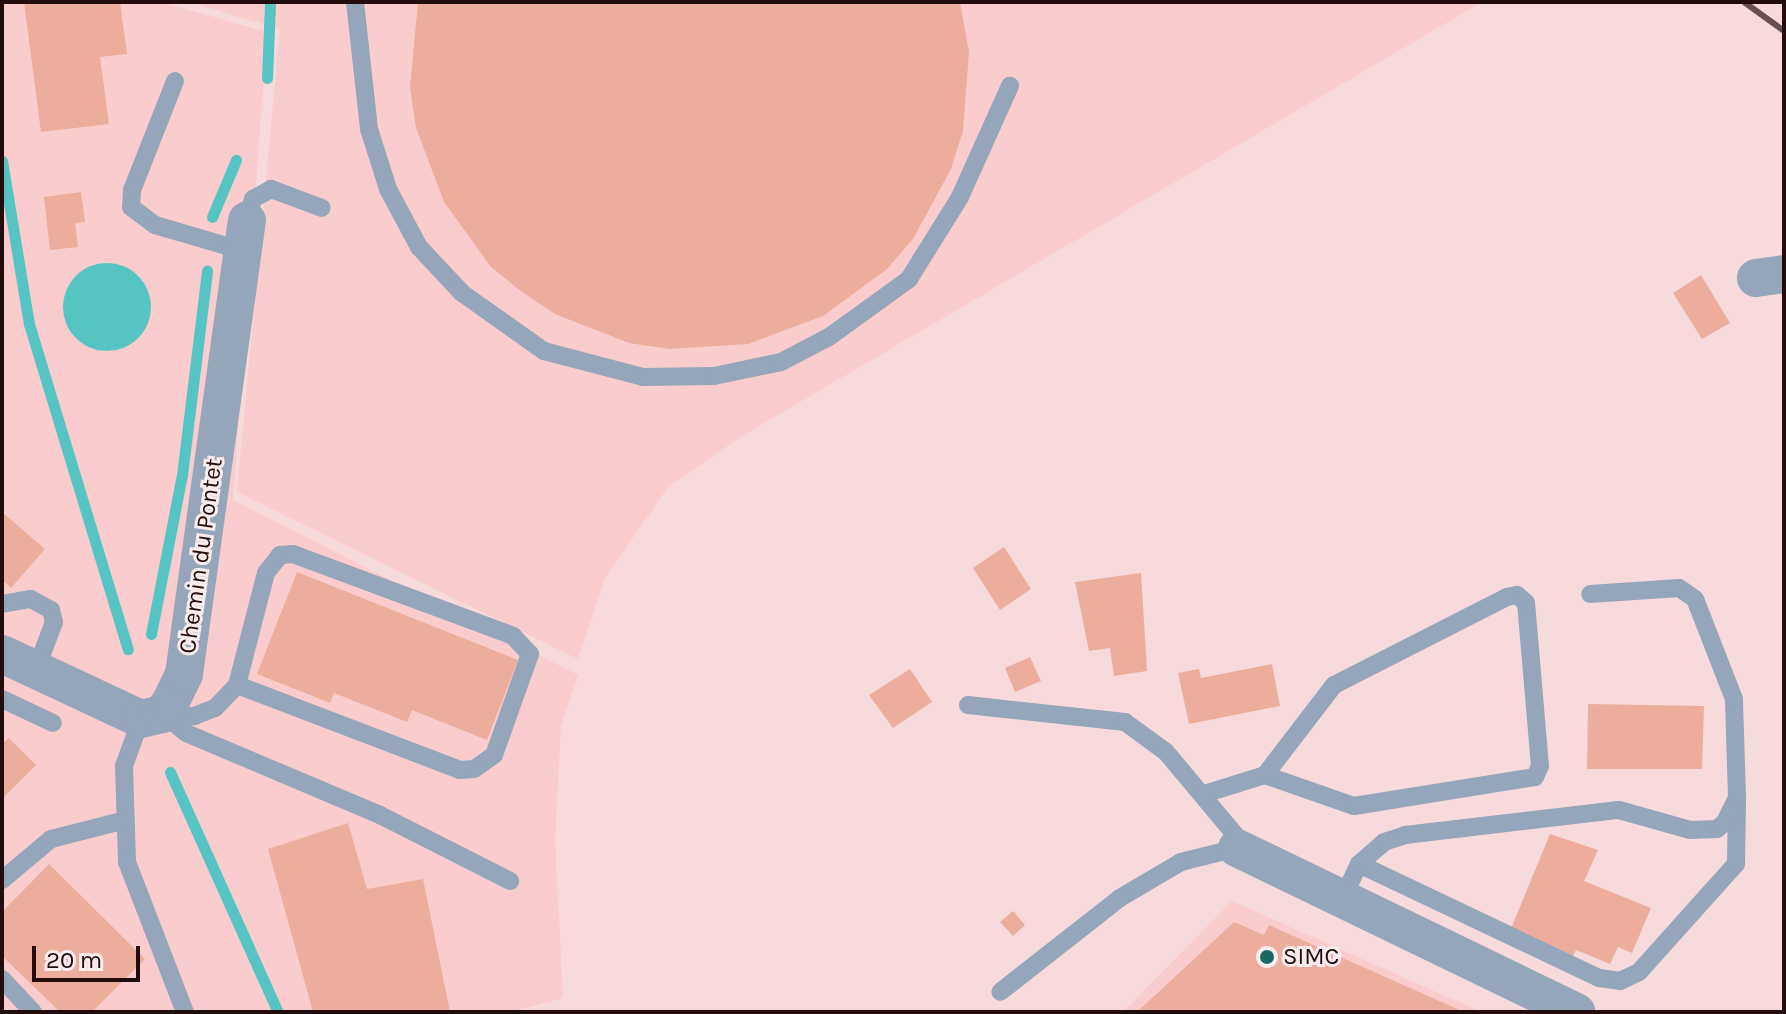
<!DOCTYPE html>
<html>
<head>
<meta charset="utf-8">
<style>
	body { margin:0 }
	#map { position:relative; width:1786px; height:1014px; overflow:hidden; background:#f7dadc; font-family:Karla,sans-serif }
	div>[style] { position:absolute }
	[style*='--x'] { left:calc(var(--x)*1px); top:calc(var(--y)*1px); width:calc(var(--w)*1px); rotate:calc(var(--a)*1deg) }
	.built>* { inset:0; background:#fbccce }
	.water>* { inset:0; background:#55c4c3 }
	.round { border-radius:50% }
	.stream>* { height:11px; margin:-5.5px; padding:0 5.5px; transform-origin:5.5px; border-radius:5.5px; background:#55c4c3 }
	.building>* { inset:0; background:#ecad9c }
	.lane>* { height:18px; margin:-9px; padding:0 9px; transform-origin:9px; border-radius:9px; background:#95a5ba }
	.street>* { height:38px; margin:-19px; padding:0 19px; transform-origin:19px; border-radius:19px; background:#95a5ba }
	.rail>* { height:6px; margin:-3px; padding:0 3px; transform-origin:3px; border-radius:3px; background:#684f51 }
	.dots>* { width:22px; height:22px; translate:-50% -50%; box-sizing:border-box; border:4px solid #faecec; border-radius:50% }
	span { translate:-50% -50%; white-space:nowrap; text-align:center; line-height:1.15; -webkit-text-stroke:6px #faecec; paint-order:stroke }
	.street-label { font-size:24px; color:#230c0e }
	.poi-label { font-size:24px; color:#230c0e }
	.left { translate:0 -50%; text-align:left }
	.frame { position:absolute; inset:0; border:4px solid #230c0e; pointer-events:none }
	.scale { position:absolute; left:32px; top:946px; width:108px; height:36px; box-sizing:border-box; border:4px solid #230c0e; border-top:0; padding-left:10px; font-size:24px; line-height:28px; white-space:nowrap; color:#230c0e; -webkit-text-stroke:6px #faecec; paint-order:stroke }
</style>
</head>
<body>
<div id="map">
	<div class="built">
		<i style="clip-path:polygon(2px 2px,161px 2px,267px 32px,233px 500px,578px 675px,561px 726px,555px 840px,563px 998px,511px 1012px,2px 1012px)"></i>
		<i style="clip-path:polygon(189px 2px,1482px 2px,742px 436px,668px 487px,605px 578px,578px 659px,237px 492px,280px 29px)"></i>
		<i style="clip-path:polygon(1232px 901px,1481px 1012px,1123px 1012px)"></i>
	</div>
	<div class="water">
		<i class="round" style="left:63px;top:263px;width:88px;height:88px"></i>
	</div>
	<div class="stream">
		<i style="--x:267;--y:78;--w:76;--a:-87.7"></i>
		<i style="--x:2;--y:161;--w:165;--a:80.6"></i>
		<i style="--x:29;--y:324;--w:340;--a:73.1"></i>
		<i style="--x:212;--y:217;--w:62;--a:-67.2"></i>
		<i style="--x:151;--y:634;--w:162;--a:-79"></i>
		<i style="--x:182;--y:475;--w:206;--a:-83"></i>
		<i style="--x:170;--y:772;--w:263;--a:65.8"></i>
	</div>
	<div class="building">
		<i style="clip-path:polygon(24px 2px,120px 2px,127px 54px,100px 57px,109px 124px,41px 132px)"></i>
		<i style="clip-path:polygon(418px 2px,960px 2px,969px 52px,963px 131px,951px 169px,913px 239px,887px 269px,823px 316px,748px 344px,669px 349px,629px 343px,555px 314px,522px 292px,491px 267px,444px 202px,416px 128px,410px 88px)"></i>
		<i style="clip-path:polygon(81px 192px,85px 222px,75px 223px,78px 247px,50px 250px,44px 197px)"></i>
		<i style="clip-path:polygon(1701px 275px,1730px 323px,1702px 339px,1673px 293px)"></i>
		<i style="clip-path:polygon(2px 512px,45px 549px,11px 588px,2px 580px)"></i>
		<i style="clip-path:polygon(1004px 547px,1031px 589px,1000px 610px,973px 568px)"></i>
		<i style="clip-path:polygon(297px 572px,518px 660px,487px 740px,412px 710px,407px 722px,334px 693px,330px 703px,257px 674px)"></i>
		<i style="clip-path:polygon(1141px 573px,1147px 671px,1114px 676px,1110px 648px,1089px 651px,1075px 582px)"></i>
		<i style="clip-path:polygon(1030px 657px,1041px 681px,1015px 692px,1005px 668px)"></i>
		<i style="clip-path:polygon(1272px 664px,1280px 706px,1189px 724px,1178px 673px,1199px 669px,1201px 678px)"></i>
		<i style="clip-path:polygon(910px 669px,932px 702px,893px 728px,869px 695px)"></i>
		<i style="clip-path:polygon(1588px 704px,1704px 706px,1702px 769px,1587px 769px)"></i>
		<i style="clip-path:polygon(9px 738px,36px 765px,2px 799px,2px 744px)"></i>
		<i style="clip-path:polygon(348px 823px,367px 889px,423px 879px,450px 1012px,313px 1012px,268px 849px)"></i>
		<i style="clip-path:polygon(1550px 834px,1598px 850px,1584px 881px,1651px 908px,1632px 953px,1618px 947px,1610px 964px,1576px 950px,1572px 958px,1510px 931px)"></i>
		<i style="clip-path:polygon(49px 864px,145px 959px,92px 1012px,60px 1012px,2px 956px,2px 912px)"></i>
		<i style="clip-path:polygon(1013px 911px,1025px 925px,1013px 936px,1000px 922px)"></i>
		<i style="clip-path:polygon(1234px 922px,1264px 935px,1269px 925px,1464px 1012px,1137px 1012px)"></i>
	</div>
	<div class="lane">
		<i style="--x:355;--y:2;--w:128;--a:83.7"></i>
		<i style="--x:369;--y:129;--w:63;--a:72.4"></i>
		<i style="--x:388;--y:189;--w:66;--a:61.9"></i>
		<i style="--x:419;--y:247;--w:63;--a:46.9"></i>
		<i style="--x:462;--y:293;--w:100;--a:35.3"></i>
		<i style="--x:544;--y:351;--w:102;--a:14.7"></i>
		<i style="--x:643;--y:377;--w:71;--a:-0.8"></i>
		<i style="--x:714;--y:376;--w:68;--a:-11.8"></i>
		<i style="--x:781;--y:362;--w:54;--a:-27.5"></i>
		<i style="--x:829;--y:337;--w:99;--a:-35.9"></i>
		<i style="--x:909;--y:279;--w:97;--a:-58.1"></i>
		<i style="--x:960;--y:197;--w:122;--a:-65.8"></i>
		<i style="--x:175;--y:81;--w:117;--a:111.5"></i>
		<i style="--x:132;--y:190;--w:17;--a:93"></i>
		<i style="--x:131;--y:207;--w:30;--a:37"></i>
		<i style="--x:155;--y:225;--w:93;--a:16.3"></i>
		<i style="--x:247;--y:220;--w:22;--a:-74"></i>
		<i style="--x:253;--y:199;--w:21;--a:-29"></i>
		<i style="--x:271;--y:189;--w:54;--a:20.4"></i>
		<i style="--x:2;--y:604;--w:29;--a:-10"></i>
		<i style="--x:31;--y:599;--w:23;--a:29"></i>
		<i style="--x:51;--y:610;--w:12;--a:76"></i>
		<i style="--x:54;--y:622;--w:51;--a:110.6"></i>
		<i style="--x:2;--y:699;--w:56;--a:25.2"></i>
		<i style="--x:968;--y:705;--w:158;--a:6.2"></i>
		<i style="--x:1125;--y:722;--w:51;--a:36.2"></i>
		<i style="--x:1166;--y:752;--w:111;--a:50.1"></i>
		<i style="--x:1237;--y:837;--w:11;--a:90"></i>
		<i style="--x:1237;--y:848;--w:58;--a:166"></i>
		<i style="--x:1181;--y:862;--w:71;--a:149.5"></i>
		<i style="--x:1120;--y:898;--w:152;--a:141.9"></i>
		<i style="--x:162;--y:714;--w:32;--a:4"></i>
		<i style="--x:194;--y:716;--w:22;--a:-21"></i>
		<i style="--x:215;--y:708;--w:32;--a:-46"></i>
		<i style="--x:237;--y:685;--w:116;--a:-75.5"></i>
		<i style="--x:266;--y:573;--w:23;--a:-52"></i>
		<i style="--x:280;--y:555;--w:13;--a:-4"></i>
		<i style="--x:293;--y:554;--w:235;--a:20.4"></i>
		<i style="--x:513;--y:636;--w:25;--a:47"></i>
		<i style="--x:530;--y:654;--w:107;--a:109.6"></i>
		<i style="--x:494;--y:755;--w:24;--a:145"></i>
		<i style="--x:474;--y:769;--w:14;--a:176"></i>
		<i style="--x:460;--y:770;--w:239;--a:-159.1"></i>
		<i style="--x:164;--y:715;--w:28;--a:39"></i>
		<i style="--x:186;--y:733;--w:211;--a:22.9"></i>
		<i style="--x:380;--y:815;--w:146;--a:26.9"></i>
		<i style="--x:141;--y:719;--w:50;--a:109.9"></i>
		<i style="--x:124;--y:766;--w:96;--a:88.2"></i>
		<i style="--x:127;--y:862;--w:161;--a:68.9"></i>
		<i style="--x:1204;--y:794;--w:64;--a:-17.3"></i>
		<i style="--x:1265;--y:775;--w:94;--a:19.2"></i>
		<i style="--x:1354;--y:806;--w:183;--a:-9.1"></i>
		<i style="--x:1535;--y:777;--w:12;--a:-66"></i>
		<i style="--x:1540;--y:766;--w:164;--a:-94.9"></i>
		<i style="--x:1526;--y:603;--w:12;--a:-138"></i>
		<i style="--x:1517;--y:595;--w:10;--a:169"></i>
		<i style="--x:1507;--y:597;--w:194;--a:153"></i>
		<i style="--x:1334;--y:685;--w:113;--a:127.5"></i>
		<i style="--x:1359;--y:864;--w:266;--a:25.4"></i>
		<i style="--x:1599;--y:978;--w:21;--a:8"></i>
		<i style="--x:1620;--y:981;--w:21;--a:-25"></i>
		<i style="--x:1639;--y:972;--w:145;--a:-48.1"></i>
		<i style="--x:1736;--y:864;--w:64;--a:-89.1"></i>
		<i style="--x:2;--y:880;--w:64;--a:-39.9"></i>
		<i style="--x:51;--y:839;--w:73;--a:-14.2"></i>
		<i style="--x:1341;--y:902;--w:42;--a:-64.7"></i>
		<i style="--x:1359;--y:864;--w:33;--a:-41"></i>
		<i style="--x:1384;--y:842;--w:22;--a:-18"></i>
		<i style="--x:1405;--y:835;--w:215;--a:-6.7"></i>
		<i style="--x:1619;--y:810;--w:74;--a:15.7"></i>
		<i style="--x:1690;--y:830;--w:27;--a:-2"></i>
		<i style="--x:1717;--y:829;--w:11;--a:-41"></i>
		<i style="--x:1725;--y:822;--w:28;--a:-64"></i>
		<i style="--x:1737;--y:797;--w:98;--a:-91.8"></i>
		<i style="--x:1734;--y:699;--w:107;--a:-111.3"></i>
		<i style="--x:1695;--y:599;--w:19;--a:-145"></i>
		<i style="--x:1679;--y:588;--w:89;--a:176.1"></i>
		<i style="--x:2;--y:979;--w:45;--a:46.8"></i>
	</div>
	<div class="street">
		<i style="--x:1756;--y:278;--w:28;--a:-8"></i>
		<i style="--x:2;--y:654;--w:153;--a:25.1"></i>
		<i style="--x:141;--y:719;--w:22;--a:-13"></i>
		<i style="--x:162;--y:714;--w:14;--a:-54"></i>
		<i style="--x:170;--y:703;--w:32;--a:-64"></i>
		<i style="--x:184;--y:674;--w:458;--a:-82.1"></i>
		<i style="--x:1237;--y:848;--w:377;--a:25.8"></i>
	</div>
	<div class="rail">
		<i style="--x:1744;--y:2;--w:49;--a:35.9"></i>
	</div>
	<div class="dots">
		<i style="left:1267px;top:957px;background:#1a6868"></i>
	</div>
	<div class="street-label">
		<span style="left:201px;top:556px;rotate:-82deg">Chemin du Pontet</span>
	</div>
	<div class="poi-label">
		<span class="left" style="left:1283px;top:957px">SIMC</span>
	</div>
	<div class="frame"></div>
	<div class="scale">20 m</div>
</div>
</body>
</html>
